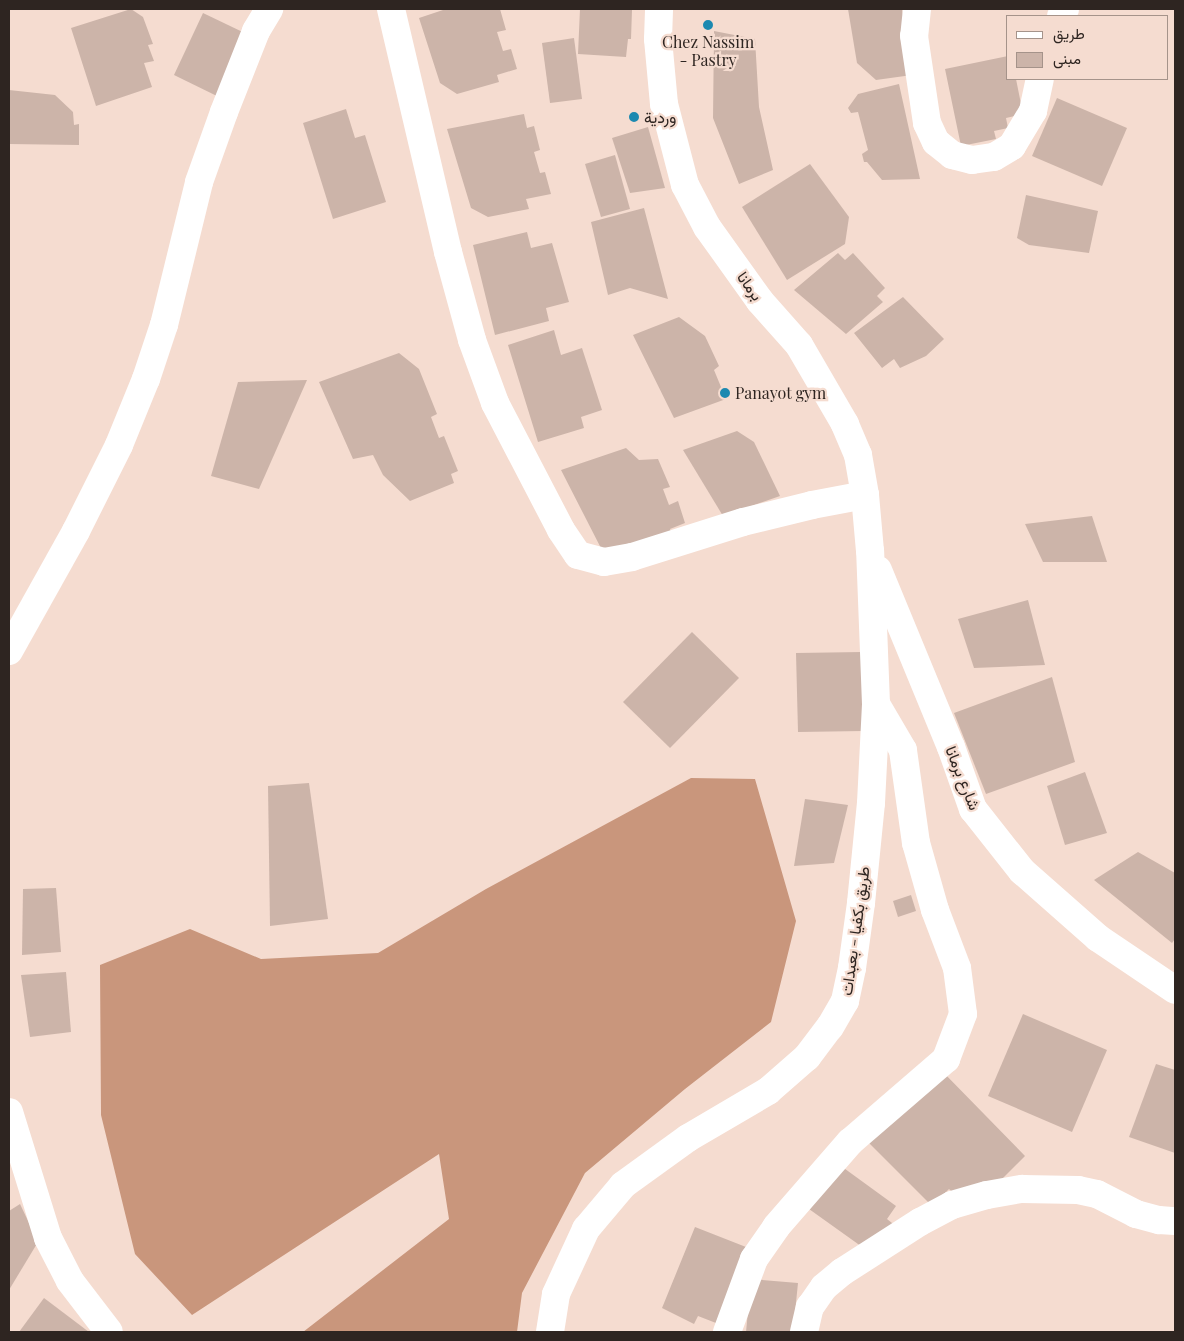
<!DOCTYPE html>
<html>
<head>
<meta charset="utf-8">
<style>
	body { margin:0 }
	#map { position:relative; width:1184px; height:1341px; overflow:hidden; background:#f5dcd0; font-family:"Playfair Display",Vazirmatn,serif }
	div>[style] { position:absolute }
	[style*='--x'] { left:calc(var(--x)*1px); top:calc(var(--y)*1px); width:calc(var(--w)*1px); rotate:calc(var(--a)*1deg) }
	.forest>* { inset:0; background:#c9967c }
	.building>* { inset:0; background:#ccb4a9 }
	.street>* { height:28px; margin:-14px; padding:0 14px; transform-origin:14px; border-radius:14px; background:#fff }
	.secondary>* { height:28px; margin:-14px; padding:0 14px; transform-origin:14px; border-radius:14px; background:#fff }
	.dots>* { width:14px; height:14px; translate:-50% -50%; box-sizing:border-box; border:2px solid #f5dcd0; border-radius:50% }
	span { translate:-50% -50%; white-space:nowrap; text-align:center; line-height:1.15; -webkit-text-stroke:4.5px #f5dcd0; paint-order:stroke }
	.poi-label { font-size:16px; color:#2e2521 }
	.left { translate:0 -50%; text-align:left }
	.street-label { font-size:16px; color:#2e2521 }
	.frame { position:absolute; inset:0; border:10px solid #2e2521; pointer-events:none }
	.legend { position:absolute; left:1006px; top:15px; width:162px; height:65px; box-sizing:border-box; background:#f5dcd0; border:1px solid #a5938a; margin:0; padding:6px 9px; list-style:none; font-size:15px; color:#2e2521 }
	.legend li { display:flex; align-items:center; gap:10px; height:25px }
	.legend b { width:25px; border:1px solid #a5938a }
</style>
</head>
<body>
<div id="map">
	<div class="forest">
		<i style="clip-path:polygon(691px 778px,755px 779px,796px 921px,771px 1022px,685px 1089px,585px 1173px,522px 1293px,517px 1332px,303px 1332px,449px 1219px,439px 1154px,192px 1315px,135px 1254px,101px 1115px,100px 965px,190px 929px,261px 959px,378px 953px,486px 889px)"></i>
	</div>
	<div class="building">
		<i style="clip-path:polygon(131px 9px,143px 17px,153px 44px,148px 45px,154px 61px,144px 63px,152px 87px,96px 106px,71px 28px)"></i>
		<i style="clip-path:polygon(446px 9px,500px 9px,506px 30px,497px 32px,503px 51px,511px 49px,517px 69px,497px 75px,499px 82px,457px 94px,440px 83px,419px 18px)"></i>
		<i style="clip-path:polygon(580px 9px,632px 10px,631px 39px,628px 39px,626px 57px,578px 54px)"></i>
		<i style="clip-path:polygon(848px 9px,902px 9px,912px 75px,876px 80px,857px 63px)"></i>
		<i style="clip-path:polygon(203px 13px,251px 36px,221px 98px,174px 75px)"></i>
		<i style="clip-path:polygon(714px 31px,755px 39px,759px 107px,773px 170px,739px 184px,713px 118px)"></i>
		<i style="clip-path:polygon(574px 38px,582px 99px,550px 103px,542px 43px)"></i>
		<i style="clip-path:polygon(1008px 56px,1008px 79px,1016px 79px,1023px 114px,1006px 118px,1008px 128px,994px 131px,996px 139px,961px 146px,945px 69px)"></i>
		<i style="clip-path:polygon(899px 84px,920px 179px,882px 180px,867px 162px,864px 162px,862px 154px,868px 150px,858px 112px,851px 113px,848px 108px,858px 94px)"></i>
		<i style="clip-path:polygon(9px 90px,55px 95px,73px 112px,74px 125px,79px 124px,79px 145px,9px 144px)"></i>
		<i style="clip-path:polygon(1057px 98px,1127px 128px,1102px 186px,1032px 156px)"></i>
		<i style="clip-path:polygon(346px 109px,355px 138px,365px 135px,386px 202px,333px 219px,303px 123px)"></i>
		<i style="clip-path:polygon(524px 114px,527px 128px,534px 126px,540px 150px,534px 152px,540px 173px,545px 172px,551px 194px,526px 199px,529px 209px,488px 217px,471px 208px,447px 129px)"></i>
		<i style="clip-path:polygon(648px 127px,665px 188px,630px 193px,612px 138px)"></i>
		<i style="clip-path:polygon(615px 155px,630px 209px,601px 217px,585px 164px)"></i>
		<i style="clip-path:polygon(810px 164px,849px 217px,845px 244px,787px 280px,742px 207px)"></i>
		<i style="clip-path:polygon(1026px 195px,1098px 211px,1089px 253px,1029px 245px,1017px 238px)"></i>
		<i style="clip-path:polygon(644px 208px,668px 299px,630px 288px,608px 295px,591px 222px)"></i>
		<i style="clip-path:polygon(527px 232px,531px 248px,552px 243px,569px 302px,546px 308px,549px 321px,495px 335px,473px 245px)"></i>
		<i style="clip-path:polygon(838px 253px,845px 260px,853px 253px,885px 288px,877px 296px,883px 302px,846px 334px,794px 290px)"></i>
		<i style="clip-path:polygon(903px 297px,944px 339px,926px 356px,900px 368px,894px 359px,882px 368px,854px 333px)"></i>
		<i style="clip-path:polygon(679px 317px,705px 336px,719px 366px,714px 370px,726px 399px,674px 418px,633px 335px)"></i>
		<i style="clip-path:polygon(554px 330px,561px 355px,582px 348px,602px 410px,581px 417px,584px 428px,538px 442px,508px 345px)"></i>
		<i style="clip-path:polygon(399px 353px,419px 369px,437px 414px,431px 417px,439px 438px,444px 436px,458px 471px,451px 474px,454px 483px,410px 501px,383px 475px,373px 455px,353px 459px,319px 382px)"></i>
		<i style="clip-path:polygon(307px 380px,259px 489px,211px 476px,238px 382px)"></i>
		<i style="clip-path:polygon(737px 431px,754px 442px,780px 496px,723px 516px,683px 450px)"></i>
		<i style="clip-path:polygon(626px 448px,639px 460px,658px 459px,670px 487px,663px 489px,669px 505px,678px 501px,685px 523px,670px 529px,671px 532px,605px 556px,561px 470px)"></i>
		<i style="clip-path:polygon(1092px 516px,1107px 562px,1043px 562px,1025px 524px)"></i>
		<i style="clip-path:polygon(1028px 600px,1045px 665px,974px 668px,958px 619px)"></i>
		<i style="clip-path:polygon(692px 632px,739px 678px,670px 748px,623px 702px)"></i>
		<i style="clip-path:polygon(862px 652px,863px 731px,798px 732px,796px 653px)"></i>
		<i style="clip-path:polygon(1052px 677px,1075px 762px,986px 794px,954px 713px)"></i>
		<i style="clip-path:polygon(1085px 772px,1107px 833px,1065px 845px,1047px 786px)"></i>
		<i style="clip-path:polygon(309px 783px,328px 919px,270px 926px,268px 786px)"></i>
		<i style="clip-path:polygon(805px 799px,848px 805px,834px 863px,794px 866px)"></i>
		<i style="clip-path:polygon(1138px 852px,1175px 873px,1175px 939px,1172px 943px,1094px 880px)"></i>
		<i style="clip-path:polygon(56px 888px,61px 952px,22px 955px,23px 889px)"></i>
		<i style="clip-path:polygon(911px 895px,916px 911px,898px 917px,893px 901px)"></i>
		<i style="clip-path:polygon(66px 972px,71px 1032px,30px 1037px,21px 975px)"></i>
		<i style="clip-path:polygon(1023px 1014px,1107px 1050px,1072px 1132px,988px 1096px)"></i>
		<i style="clip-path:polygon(1156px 1064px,1175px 1070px,1175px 1153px,1129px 1137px)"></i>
		<i style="clip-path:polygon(941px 1070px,1025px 1156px,988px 1193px,962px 1201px,949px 1189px,932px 1206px,868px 1142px)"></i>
		<i style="clip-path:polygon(841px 1166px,896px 1206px,887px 1219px,897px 1227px,865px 1249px,809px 1209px)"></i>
		<i style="clip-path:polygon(20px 1204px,38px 1242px,9px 1290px,9px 1211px)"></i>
		<i style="clip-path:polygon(695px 1227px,746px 1247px,716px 1323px,698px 1316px,694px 1324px,662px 1308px)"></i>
		<i style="clip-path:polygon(751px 1279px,798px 1283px,793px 1332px,746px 1332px)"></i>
		<i style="clip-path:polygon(44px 1298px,89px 1332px,19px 1332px)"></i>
	</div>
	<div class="street">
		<i style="--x:391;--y:9;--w:250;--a:76.8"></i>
		<i style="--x:448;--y:252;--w:91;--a:74.7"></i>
		<i style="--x:472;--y:340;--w:67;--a:69.9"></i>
		<i style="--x:495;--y:403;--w:143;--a:62.5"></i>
		<i style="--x:561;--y:530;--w:30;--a:56"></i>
		<i style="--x:578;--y:555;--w:27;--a:15"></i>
		<i style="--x:604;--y:562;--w:28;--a:-10"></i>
		<i style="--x:632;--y:557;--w:116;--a:-17.5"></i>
		<i style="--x:743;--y:522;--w:71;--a:-13.8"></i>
		<i style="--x:812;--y:505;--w:54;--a:-10.7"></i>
		<i style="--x:917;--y:9;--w:27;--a:96"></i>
		<i style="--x:914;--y:36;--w:88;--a:81.5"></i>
		<i style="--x:927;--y:123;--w:21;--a:65"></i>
		<i style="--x:936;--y:142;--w:21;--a:39"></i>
		<i style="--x:952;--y:155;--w:21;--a:14"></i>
		<i style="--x:972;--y:160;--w:22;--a:-8"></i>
		<i style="--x:994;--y:157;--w:21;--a:-31"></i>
		<i style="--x:1012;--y:146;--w:41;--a:-59"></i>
		<i style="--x:1033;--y:111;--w:33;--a:-78"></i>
		<i style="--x:1061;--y:16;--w:8;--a:-60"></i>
		<i style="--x:9;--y:651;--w:137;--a:-60.8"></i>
		<i style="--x:76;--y:531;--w:96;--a:-63.4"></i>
		<i style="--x:119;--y:445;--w:71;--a:-67.8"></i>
		<i style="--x:146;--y:379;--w:57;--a:-71.6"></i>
		<i style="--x:164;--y:325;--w:147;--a:-76.2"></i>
		<i style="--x:199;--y:182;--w:74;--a:-70.3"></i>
		<i style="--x:224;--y:112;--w:87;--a:-68.4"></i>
		<i style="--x:256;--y:31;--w:26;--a:-59"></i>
		<i style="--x:9;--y:1112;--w:132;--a:72.8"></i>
		<i style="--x:48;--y:1238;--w:48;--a:62.9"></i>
		<i style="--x:70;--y:1281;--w:64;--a:52.6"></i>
		<i style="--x:727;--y:1332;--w:78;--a:-69.7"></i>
		<i style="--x:754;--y:1259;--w:39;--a:-55"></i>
		<i style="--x:776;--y:1227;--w:113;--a:-49"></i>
		<i style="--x:850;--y:1142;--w:127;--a:-40.8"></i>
		<i style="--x:946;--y:1059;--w:48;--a:-69.3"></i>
		<i style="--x:963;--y:1014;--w:46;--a:-97.4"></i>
		<i style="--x:957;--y:968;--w:62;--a:-110.8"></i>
		<i style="--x:935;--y:910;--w:70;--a:-105.8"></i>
		<i style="--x:916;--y:843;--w:94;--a:-98"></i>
		<i style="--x:903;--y:750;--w:53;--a:-120.4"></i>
		<i style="--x:804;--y:1332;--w:26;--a:-77"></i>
		<i style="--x:810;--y:1307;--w:24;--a:-55"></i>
		<i style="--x:824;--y:1287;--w:23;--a:-40"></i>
		<i style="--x:842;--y:1272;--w:93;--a:-32.7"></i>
		<i style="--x:920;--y:1222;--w:36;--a:-28"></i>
		<i style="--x:952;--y:1205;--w:36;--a:-16"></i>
		<i style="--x:987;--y:1195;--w:36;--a:-10"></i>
		<i style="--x:1022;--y:1189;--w:56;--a:1"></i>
		<i style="--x:1078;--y:1190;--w:19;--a:12"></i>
		<i style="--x:1097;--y:1194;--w:44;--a:27.1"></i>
		<i style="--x:1136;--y:1214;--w:24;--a:15"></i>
		<i style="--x:1159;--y:1220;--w:16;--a:4"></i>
	</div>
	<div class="secondary">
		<i style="--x:878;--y:570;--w:191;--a:67.6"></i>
		<i style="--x:951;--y:747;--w:66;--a:70.5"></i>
		<i style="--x:973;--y:809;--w:79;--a:51.7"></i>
		<i style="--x:1022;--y:871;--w:101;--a:41.4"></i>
		<i style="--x:1098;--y:938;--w:93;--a:34"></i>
		<i style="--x:550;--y:1332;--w:38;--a:-81"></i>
		<i style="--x:556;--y:1294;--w:72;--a:-65.2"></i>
		<i style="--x:586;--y:1229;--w:57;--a:-49.9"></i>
		<i style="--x:623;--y:1185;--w:80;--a:-35.9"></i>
		<i style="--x:688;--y:1138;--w:93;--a:-30.4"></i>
		<i style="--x:768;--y:1091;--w:52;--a:-41.1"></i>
		<i style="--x:807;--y:1057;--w:38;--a:-53"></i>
		<i style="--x:830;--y:1027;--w:30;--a:-60"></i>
		<i style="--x:845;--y:1001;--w:34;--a:-78"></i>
		<i style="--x:852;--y:968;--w:66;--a:-82.1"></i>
		<i style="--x:861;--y:903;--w:100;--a:-84.3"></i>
		<i style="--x:871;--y:803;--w:99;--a:-87.1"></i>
		<i style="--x:876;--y:704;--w:153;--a:-92.2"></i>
		<i style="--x:870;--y:551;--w:56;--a:-95.1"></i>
		<i style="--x:865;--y:495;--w:41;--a:-99.9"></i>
		<i style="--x:858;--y:455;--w:34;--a:-113"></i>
		<i style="--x:845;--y:424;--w:91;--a:-120.2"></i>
		<i style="--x:799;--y:345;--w:59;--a:-131.6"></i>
		<i style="--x:760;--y:301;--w:91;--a:-125.6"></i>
		<i style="--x:707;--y:227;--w:47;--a:-117.6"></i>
		<i style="--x:685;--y:185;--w:84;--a:-104.5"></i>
		<i style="--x:664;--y:104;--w:65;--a:-95.3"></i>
		<i style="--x:658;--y:39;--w:30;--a:-88"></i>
	</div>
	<div class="dots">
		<i style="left:708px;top:25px;background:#1c89b0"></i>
		<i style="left:634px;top:117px;background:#1c89b0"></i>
		<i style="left:725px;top:393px;background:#1c89b0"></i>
	</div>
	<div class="poi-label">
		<span style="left:708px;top:51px">Chez Nassim<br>- Pastry</span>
		<span class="left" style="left:644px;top:117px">وردية</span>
		<span class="left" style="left:735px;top:393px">Panayot gym</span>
	</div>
	<div class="street-label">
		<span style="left:750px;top:286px;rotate:54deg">برمانا</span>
		<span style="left:963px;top:778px;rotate:68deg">شارع برمانا</span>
		<span style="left:855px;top:931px;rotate:-82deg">طريق بكفيا - بعبدات</span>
	</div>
	<div class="frame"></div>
	<ul class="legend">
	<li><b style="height:6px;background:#fff"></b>طريق</li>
	<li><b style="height:14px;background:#ccb4a9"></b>مبنى</li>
	</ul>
</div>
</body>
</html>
